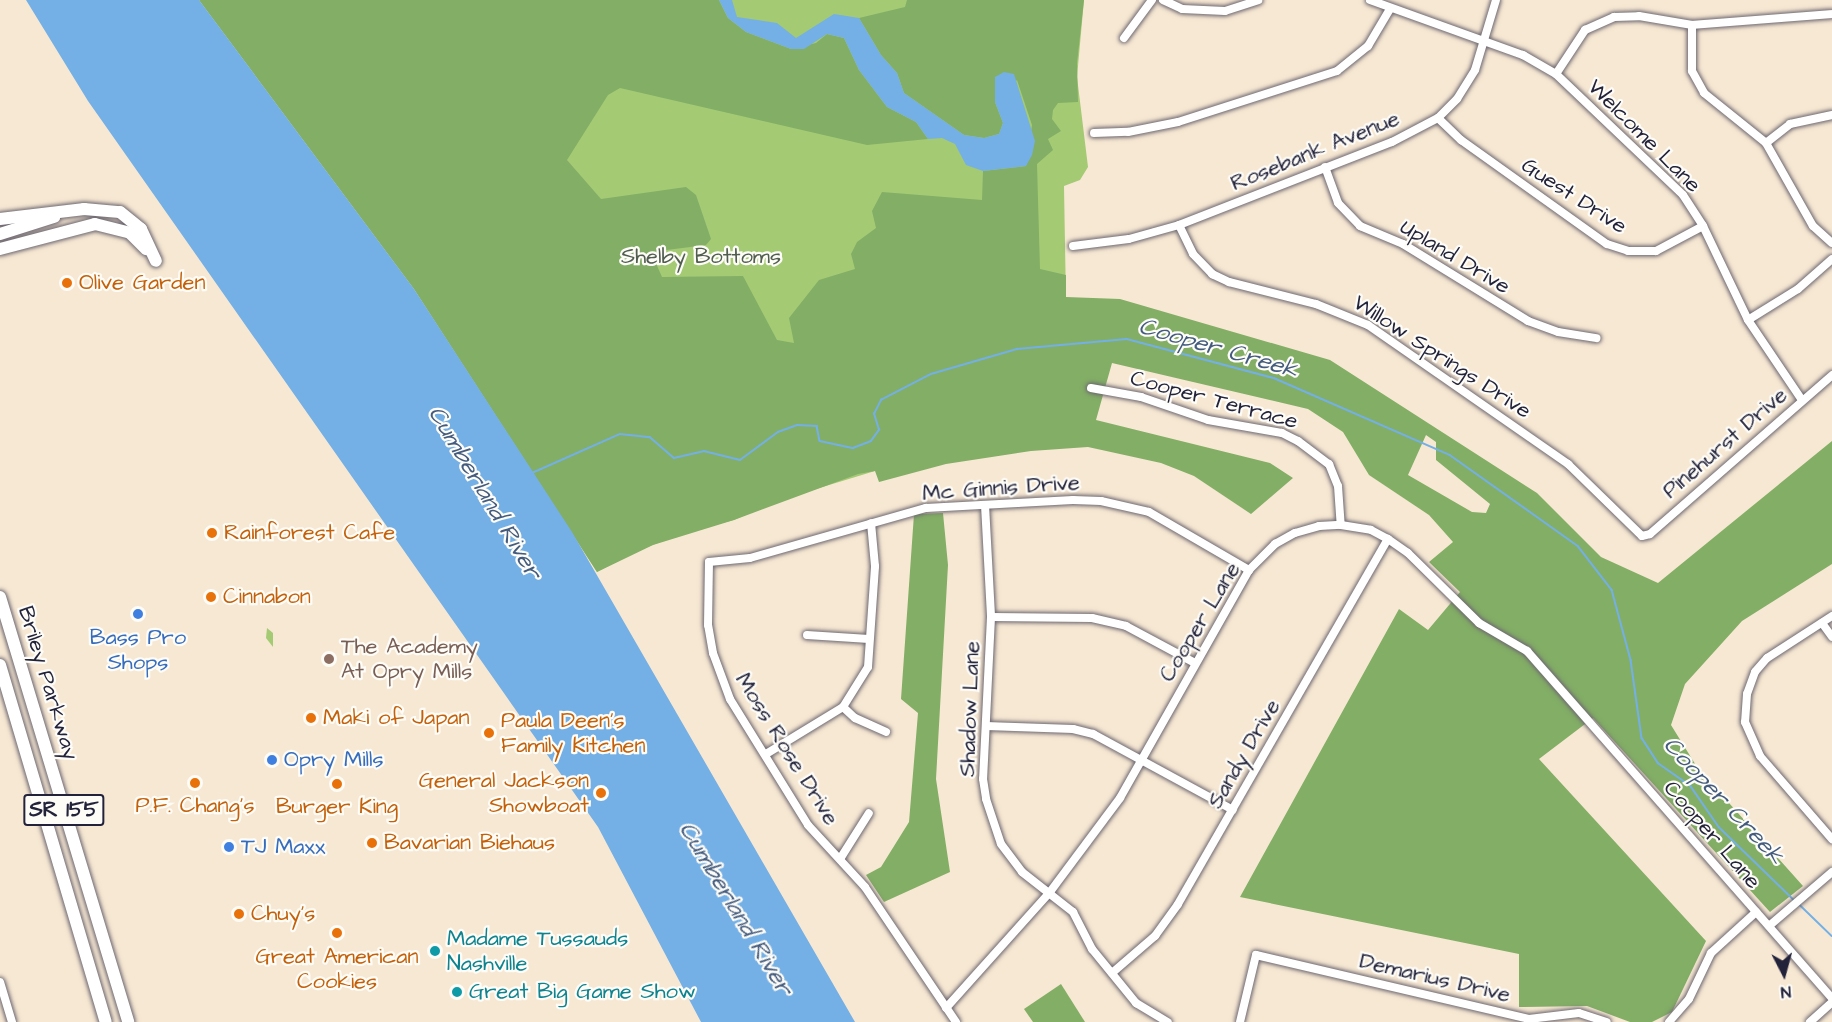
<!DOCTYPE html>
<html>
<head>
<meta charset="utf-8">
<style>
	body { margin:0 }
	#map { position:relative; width:1832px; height:1022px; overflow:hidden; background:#f7e8d3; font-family:"Architects Daughter",sans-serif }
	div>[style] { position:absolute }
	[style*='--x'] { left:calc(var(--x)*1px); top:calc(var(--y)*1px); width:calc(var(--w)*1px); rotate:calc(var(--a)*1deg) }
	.green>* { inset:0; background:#a4ca74 }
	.forest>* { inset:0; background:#83ae66 }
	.water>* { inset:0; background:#74b0e5 }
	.stream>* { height:1.5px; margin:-0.75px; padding:0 0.75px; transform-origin:0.75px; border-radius:0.75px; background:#74b0e5 }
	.roads { filter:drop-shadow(0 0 2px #6d6770) drop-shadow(0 0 2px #6d6770) }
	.minor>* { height:8px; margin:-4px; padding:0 4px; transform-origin:4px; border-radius:4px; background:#fff }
	.highway>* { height:12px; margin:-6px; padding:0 6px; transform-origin:6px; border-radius:6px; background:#fff }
	.dots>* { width:16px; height:16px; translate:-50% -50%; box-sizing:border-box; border:3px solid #fdfcf7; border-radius:50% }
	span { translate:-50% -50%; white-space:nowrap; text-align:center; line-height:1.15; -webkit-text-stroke:4.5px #fdfcf7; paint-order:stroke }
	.shield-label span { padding:2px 4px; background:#fdfcf7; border:2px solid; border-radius:4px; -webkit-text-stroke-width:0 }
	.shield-label { font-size:21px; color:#22223b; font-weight:700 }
	.street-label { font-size:22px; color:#22223b }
	.park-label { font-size:22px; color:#505d4f }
	.food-label { font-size:22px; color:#c56008 }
	.left { translate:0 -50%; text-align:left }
	.right { translate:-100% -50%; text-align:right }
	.shop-label { font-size:22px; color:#366cbe }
	.education-label { font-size:22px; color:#785e54 }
	.culture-label { font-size:22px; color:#0d838f }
	.water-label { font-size:24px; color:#435b7f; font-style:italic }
	.north { position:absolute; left:1754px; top:944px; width:60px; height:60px; -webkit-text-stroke:4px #fdfcf7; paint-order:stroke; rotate:174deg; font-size:16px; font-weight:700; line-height:24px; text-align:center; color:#22223b }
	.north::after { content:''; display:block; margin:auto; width:21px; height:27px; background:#22223b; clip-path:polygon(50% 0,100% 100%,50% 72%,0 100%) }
</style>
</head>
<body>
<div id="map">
	<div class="green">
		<i style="clip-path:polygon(199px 0,1084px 0,1077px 77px,1088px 167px,1080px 180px,1064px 186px,1066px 301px,875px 471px,780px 500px,734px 520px,684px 533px,637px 551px,597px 572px,414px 289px)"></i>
		<i style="clip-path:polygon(267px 628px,273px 633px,273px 647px,266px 638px)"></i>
	</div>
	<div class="forest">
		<i style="clip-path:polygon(evenodd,199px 0,719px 0,728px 18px,746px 32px,791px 49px,816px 43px,827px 34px,844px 38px,859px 70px,887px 107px,916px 122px,928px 139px,867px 145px,620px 88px,608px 95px,567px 160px,601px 199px,686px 187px,696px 195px,711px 239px,706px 245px,651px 252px,662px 277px,743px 276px,777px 340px,794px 343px,789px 318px,819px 280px,855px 269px,851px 254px,857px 242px,876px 228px,872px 211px,882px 192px,982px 200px,983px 171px,1026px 166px,1032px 125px,1017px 80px,995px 102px,1003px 123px,999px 134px,984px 138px,964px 135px,904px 93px,897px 73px,881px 55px,859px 18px,905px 7px,907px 0,1084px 0,1077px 63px,1078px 102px,1058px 103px,1053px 110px,1052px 119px,1061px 131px,1048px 139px,1053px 150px,1037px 164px,1040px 269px,1066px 275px,1066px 297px,1120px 299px,1330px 360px,1537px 493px,1601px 557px,1658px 583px,1832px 441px,1832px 564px,1742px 621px,1685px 684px,1671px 725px,1697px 767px,1803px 886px,1770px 912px,1593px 718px,1539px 759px,1706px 941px,1672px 1012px,1652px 1022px,1630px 1022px,1587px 1006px,1519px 1007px,1519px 954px,1240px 897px,1399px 609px,1428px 630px,1460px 592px,1429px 562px,1453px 542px,1429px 515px,1369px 475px,1343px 432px,1308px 409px,1112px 363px,1096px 420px,1270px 463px,1293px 478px,1251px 514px,1194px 476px,1161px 463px,1088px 447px,1031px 451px,946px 464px,879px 482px,875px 471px,858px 474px,734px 520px,653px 545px,597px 572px,414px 289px,199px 0,1426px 435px,1436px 442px,1436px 460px,1490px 504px,1486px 513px,1472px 512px,1408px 475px,1426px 435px)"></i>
		<i style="clip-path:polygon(943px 513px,948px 565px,936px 779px,950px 872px,884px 902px,866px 875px,881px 867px,909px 822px,918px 713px,901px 699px,914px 514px)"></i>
		<i style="clip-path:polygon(1061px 984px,1085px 1022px,1033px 1022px,1024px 1009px)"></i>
	</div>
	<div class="water">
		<i style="clip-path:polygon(26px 0,199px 0,414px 289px,572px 532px,855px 1022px,701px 1022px,598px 827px,88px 101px)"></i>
		<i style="clip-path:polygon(719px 0,732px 0,737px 17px,777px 23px,796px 38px,834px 14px,859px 18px,881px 55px,897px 73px,904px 93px,964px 135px,984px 138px,999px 134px,1003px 123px,995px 102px,995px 77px,1004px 72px,1014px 74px,1035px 141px,1032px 155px,1026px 166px,983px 171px,966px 165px,955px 144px,942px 138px,928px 139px,916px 122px,887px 107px,859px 70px,844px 38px,827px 34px,804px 49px,791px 49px,746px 32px,728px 18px)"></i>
	</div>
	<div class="stream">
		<i style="--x:532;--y:473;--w:96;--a:-23.9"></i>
		<i style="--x:620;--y:434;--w:30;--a:6"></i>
		<i style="--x:650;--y:437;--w:32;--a:41"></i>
		<i style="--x:674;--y:458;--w:31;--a:-13"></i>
		<i style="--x:704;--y:451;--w:37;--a:14"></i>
		<i style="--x:740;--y:460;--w:47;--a:-36.4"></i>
		<i style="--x:778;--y:432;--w:20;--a:-20"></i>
		<i style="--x:797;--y:425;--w:20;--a:3"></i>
		<i style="--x:817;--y:426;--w:15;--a:79"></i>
		<i style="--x:820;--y:441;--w:34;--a:12"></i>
		<i style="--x:853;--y:448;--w:19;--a:-21"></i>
		<i style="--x:871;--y:441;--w:14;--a:-54"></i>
		<i style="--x:879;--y:430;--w:17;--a:-107"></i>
		<i style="--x:874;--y:414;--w:16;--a:-63"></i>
		<i style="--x:881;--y:400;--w:56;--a:-27.5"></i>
		<i style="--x:931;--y:374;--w:90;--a:-16.2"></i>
		<i style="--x:1017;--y:349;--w:110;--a:-5.2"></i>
		<i style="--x:1127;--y:339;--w:152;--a:14.9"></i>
		<i style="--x:1274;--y:378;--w:192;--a:23.6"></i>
		<i style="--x:1450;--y:455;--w:157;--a:35.4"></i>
		<i style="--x:1578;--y:546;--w:56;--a:52.3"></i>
		<i style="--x:1612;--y:590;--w:73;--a:74.8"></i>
		<i style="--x:1631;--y:660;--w:79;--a:82"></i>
		<i style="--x:1642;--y:738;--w:30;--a:57"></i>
		<i style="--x:1658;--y:763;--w:39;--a:35"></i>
		<i style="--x:1690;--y:785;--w:51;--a:55.4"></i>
		<i style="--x:1719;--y:827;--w:105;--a:44.2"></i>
		<i style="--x:1798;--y:903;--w:47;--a:44.1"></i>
	</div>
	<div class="roads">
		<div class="minor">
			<i style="--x:1163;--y:0;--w:21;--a:25"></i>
			<i style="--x:1182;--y:9;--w:43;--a:2.7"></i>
			<i style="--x:1225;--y:11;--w:35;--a:-18"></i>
			<i style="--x:1370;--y:0;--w:163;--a:19.8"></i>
			<i style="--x:1523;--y:55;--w:38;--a:30"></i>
			<i style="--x:1556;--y:74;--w:175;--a:43.6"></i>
			<i style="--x:1683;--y:195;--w:37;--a:57"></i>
			<i style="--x:1703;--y:226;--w:104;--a:64.4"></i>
			<i style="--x:1748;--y:320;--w:97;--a:56"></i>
			<i style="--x:1692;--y:25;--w:46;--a:90"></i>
			<i style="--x:1692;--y:71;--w:25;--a:61"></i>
			<i style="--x:1704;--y:93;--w:80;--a:38.9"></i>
			<i style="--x:1766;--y:143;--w:95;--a:60.5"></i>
			<i style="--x:1813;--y:226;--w:25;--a:42"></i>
			<i style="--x:1124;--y:38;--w:47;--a:-53.6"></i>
			<i style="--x:1556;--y:74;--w:53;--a:-56.6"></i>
			<i style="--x:1585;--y:30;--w:32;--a:-24"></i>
			<i style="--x:1614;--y:17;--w:25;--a:-2"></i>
			<i style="--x:1639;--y:16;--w:54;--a:9.6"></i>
			<i style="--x:1692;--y:25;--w:140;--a:-4.5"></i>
			<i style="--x:1438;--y:118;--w:32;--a:44"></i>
			<i style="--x:1461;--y:140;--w:179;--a:35.5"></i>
			<i style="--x:1607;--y:244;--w:22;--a:18"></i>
			<i style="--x:1628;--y:251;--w:28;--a:0"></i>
			<i style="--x:1656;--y:251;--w:53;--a:-28"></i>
			<i style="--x:1094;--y:133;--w:34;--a:-2"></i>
			<i style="--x:1128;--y:132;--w:51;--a:-11.3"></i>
			<i style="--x:1178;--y:122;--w:167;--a:-17.8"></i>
			<i style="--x:1337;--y:71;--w:40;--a:-39"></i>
			<i style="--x:1368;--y:46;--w:43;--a:-59.3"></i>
			<i style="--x:1766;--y:143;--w:31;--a:-38"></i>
			<i style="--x:1790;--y:124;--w:43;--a:-12.1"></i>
			<i style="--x:1325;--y:167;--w:38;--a:70"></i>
			<i style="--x:1338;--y:203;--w:32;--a:46"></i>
			<i style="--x:1360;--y:226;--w:47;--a:22.7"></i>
			<i style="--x:1403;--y:244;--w:147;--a:31.6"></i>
			<i style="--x:1528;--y:321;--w:32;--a:20"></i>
			<i style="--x:1558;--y:332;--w:39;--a:9"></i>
			<i style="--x:1179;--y:225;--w:32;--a:64"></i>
			<i style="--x:1193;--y:254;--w:28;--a:46"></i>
			<i style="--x:1212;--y:274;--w:19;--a:25"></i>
			<i style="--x:1229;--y:282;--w:90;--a:14.2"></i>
			<i style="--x:1316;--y:304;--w:56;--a:22"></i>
			<i style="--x:1368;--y:325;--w:244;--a:34.8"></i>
			<i style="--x:1568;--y:464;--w:103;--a:44.2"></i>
			<i style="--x:1642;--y:536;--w:8;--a:-14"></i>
			<i style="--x:1650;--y:534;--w:242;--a:-41.1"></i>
			<i style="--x:1073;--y:246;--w:56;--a:-7.1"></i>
			<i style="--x:1129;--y:239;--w:52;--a:-15.6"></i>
			<i style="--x:1179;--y:225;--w:229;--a:-21.3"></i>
			<i style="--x:1392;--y:142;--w:52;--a:-27.6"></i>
			<i style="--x:1438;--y:118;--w:27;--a:-45"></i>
			<i style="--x:1457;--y:99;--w:34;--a:-58"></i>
			<i style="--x:1475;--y:70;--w:73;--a:-73.3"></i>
			<i style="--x:1748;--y:320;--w:59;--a:-31.8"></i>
			<i style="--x:1798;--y:289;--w:45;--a:-41.4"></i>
			<i style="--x:1091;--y:388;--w:51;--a:10.2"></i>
			<i style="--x:1141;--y:397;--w:71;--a:18.9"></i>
			<i style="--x:1208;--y:420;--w:75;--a:10"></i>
			<i style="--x:1282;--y:433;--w:18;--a:27"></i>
			<i style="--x:1298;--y:441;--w:39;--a:37"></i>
			<i style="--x:1329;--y:464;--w:24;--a:68"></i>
			<i style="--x:1338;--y:486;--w:39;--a:86"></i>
			<i style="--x:985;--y:505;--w:112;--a:86.9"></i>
			<i style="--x:991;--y:617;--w:162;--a:92.8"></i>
			<i style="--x:983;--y:779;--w:20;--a:81"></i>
			<i style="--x:986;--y:799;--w:47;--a:71.6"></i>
			<i style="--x:1001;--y:844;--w:35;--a:53"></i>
			<i style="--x:1022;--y:872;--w:65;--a:38.1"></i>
			<i style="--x:1073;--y:912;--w:42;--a:62.8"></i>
			<i style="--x:1092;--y:949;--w:70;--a:50.8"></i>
			<i style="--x:1136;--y:1003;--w:37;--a:31"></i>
			<i style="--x:1832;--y:616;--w:77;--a:147.1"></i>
			<i style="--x:1767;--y:658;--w:18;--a:131"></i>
			<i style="--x:1755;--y:672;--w:23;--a:110"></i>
			<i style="--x:1747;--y:694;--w:28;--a:94"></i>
			<i style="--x:1745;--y:722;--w:37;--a:66"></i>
			<i style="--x:1760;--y:756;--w:110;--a:49.1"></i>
			<i style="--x:991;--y:617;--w:101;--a:0.6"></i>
			<i style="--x:1092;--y:618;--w:35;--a:13"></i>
			<i style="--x:1126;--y:626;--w:78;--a:28.2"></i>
			<i style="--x:1822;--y:623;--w:17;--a:54"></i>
			<i style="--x:807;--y:635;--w:62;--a:3.7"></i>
			<i style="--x:843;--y:707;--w:16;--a:43"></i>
			<i style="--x:855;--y:718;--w:34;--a:24"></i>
			<i style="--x:986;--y:726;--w:87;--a:2"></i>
			<i style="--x:1073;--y:729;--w:21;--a:14"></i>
			<i style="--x:1093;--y:734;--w:159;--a:28.5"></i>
			<i style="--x:766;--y:754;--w:90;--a:-31.4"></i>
			<i style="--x:843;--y:707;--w:47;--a:-58"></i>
			<i style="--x:868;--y:667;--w:101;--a:-86"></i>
			<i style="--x:875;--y:566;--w:43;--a:-95.3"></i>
			<i style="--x:840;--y:859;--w:54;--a:-57.8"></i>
			<i style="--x:1769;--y:926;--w:83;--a:-40.6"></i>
			<i style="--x:1112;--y:973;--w:57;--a:-40.7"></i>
			<i style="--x:1155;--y:936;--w:39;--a:-54"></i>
			<i style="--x:1178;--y:904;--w:421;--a:-60.1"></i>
			<i style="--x:0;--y:982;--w:42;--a:73.3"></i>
			<i style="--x:946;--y:1008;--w:156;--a:-48.1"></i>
			<i style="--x:1050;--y:892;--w:117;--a:-53.3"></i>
			<i style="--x:1120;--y:798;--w:262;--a:-60.5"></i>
			<i style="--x:1249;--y:570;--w:37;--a:-45"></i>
			<i style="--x:1275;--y:544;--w:23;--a:-29"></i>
			<i style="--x:1295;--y:533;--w:25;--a:-16"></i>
			<i style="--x:1319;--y:526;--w:22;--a:-3"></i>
			<i style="--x:1341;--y:525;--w:30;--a:9"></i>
			<i style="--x:1371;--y:530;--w:19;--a:28"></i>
			<i style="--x:1388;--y:539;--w:24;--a:35"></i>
			<i style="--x:1408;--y:553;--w:100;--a:44.6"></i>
			<i style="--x:1479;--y:623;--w:56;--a:30.3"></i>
			<i style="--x:1527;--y:651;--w:462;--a:48.7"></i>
			<i style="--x:956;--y:1022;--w:163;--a:-124"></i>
			<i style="--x:865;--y:887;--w:84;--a:-132.6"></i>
			<i style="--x:808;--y:825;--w:148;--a:-121.8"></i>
			<i style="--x:730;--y:699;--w:49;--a:-110.3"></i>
			<i style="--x:713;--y:653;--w:28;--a:-100"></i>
			<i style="--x:708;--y:625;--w:63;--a:-89.1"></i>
			<i style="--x:709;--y:562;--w:41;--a:-5.6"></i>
			<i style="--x:750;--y:558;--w:183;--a:-15.9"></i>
			<i style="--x:926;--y:508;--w:147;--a:-3.1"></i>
			<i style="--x:1073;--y:500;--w:28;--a:2"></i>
			<i style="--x:1101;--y:501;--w:49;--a:12.9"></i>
			<i style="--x:1149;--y:512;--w:116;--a:30.1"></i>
			<i style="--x:1240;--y:1022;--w:69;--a:-76.6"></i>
			<i style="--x:1256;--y:955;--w:280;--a:13.2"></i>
			<i style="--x:1529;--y:1019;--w:50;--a:-6.8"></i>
			<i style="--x:1579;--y:1013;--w:29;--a:18"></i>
			<i style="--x:1669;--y:1022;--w:30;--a:-49"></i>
			<i style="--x:1689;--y:999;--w:51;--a:-64.4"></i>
			<i style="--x:1711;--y:953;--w:61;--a:-42.3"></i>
			<i style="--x:1810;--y:1022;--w:30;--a:-42"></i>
		</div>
		<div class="highway">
			<i style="--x:0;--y:219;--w:85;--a:-6.8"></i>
			<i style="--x:84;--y:209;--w:36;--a:5"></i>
			<i style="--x:120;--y:212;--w:27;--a:39"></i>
			<i style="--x:141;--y:229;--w:35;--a:65"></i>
			<i style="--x:0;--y:234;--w:57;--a:-17.5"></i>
			<i style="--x:0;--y:249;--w:98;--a:-14.7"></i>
			<i style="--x:95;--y:224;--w:36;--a:14"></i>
			<i style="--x:130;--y:233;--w:23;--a:45"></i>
			<i style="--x:0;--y:597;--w:444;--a:73.2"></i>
			<i style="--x:0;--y:665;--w:372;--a:73.5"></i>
		</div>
	</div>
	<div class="dots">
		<i style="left:67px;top:283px;background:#e8710a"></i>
		<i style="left:212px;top:533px;background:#e8710a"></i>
		<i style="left:211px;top:597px;background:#e8710a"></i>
		<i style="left:138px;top:614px;background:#3f7fe0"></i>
		<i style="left:329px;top:659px;background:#8d6e63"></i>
		<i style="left:311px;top:718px;background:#e8710a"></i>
		<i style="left:489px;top:733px;background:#e8710a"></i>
		<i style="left:272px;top:760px;background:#3f7fe0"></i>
		<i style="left:195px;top:783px;background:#e8710a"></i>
		<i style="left:337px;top:784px;background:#e8710a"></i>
		<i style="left:601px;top:793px;background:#e8710a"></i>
		<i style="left:372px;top:843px;background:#e8710a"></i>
		<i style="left:229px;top:847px;background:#3f7fe0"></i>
		<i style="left:239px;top:914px;background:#e8710a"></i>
		<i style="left:337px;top:933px;background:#e8710a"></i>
		<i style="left:435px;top:951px;background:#0f9aa8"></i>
		<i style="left:457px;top:992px;background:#0f9aa8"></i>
	</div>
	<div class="shield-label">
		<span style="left:64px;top:810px">SR 155</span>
	</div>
	<div class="street-label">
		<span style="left:1644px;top:136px;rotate:45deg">Welcome Lane</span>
		<span style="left:1315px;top:151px;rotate:-22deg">Rosebank Avenue</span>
		<span style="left:1574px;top:196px;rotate:33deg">Guest Drive</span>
		<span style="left:1455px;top:257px;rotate:31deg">Upland Drive</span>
		<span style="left:1442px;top:357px;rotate:33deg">Willow Springs Drive</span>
		<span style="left:1214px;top:400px;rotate:15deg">Cooper Terrace</span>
		<span style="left:1725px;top:443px;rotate:-41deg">Pinehurst Drive</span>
		<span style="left:1001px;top:488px;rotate:-4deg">Mc Ginnis Drive</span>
		<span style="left:1200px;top:622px;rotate:-59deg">Cooper Lane</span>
		<span style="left:48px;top:683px;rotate:73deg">Briley Parkway</span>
		<span style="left:970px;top:709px;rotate:-88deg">Shadow Lane</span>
		<span style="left:787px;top:749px;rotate:58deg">Moss Rose Drive</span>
		<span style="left:1244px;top:754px;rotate:-60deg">Sandy Drive</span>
		<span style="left:1712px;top:835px;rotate:49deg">Cooper Lane</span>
		<span style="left:1435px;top:978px;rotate:13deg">Demarius Drive</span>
	</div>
	<div class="park-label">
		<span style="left:701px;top:257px">Shelby Bottoms</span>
	</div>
	<div class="food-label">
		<span class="left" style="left:79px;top:283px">Olive Garden</span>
		<span class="left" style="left:224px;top:533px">Rainforest Cafe</span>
		<span class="left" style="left:223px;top:597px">Cinnabon</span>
		<span class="left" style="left:323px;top:718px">Maki of Japan</span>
		<span class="left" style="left:501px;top:733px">Paula Deen's<br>Family Kitchen</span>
		<span class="right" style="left:589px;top:793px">General Jackson<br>Showboat</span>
		<span style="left:195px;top:806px">P.F. Chang's</span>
		<span style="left:337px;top:807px">Burger King</span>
		<span class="left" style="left:384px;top:843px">Bavarian Biehaus</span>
		<span class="left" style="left:251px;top:914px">Chuy's</span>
		<span style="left:337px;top:969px">Great American<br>Cookies</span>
	</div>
	<div class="shop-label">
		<span style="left:138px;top:650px">Bass Pro<br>Shops</span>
		<span class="left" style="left:284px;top:760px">Opry Mills</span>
		<span class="left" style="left:241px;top:847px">TJ Maxx</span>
	</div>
	<div class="education-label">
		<span class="left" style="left:341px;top:659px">The Academy<br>At Opry Mills</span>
	</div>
	<div class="culture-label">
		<span class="left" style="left:447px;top:951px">Madame Tussauds<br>Nashville</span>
		<span class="left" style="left:469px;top:992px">Great Big Game Show</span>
	</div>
	<div class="water-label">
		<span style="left:1218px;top:349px;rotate:16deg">Cooper Creek</span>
		<span style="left:484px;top:493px;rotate:59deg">Cumberland River</span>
		<span style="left:1723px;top:801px;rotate:47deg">Cooper Creek</span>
		<span style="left:735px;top:909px;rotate:59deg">Cumberland River</span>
	</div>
	<div class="north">N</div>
</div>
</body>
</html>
